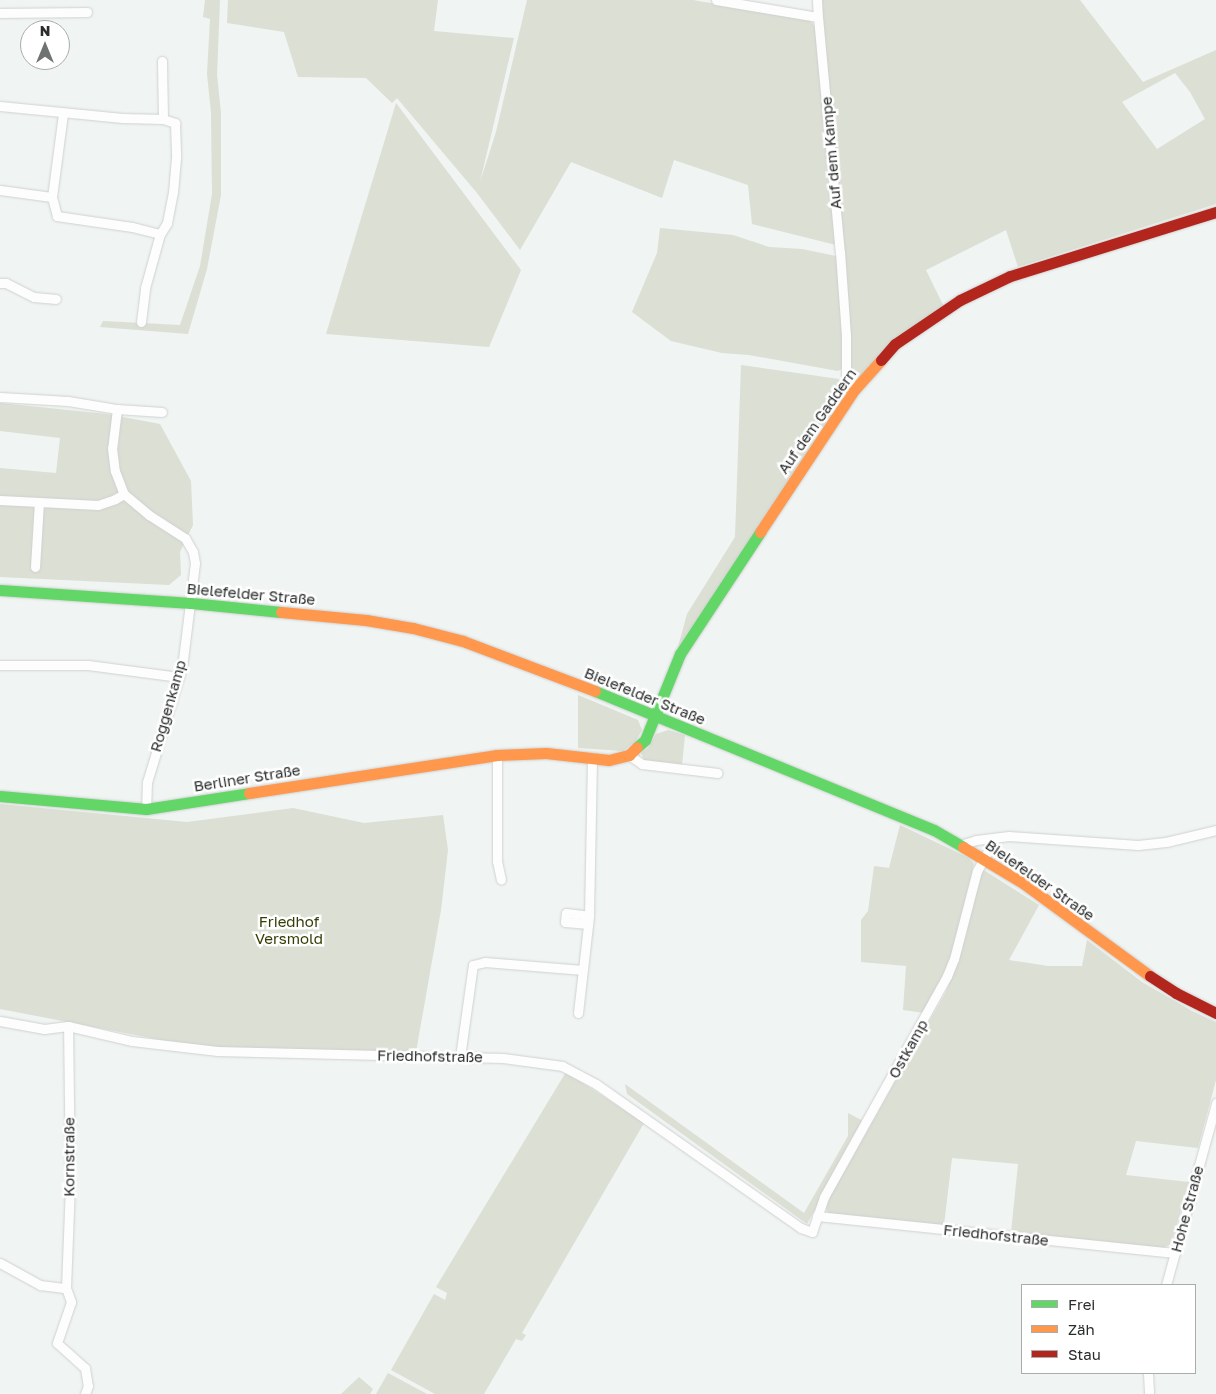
<!DOCTYPE html>
<html>
<head>
<meta charset="utf-8">
<style>
	body { margin:0 }
	#map { position:relative; width:1216px; height:1394px; overflow:hidden; background:#f0f4f3; font-family:"Golos Text",sans-serif }
	div>[style] { position:absolute }
	[style*='--x'] { left:calc(var(--x)*1px); top:calc(var(--y)*1px); width:calc(var(--w)*1px); rotate:calc(var(--a)*1deg) }
	.green>* { inset:0; background:#dbdfd4 }
	.roads { filter:drop-shadow(0 0 1px #ced1d0) drop-shadow(0 0 1px #ced1d0) }
	.street>* { height:9px; margin:-4.5px; padding:0 4.5px; transform-origin:4.5px; border-radius:4.5px; background:#fdfdfd }
	.fast>* { height:11px; margin:-5.5px; padding:0 5.5px; transform-origin:5.5px; border-radius:5.5px; background:#63d668 }
	.slow>* { height:11px; margin:-5.5px; padding:0 5.5px; transform-origin:5.5px; border-radius:5.5px; background:#ff974d }
	.jam>* { height:11px; margin:-5.5px; padding:0 5.5px; transform-origin:5.5px; border-radius:5.5px; background:#b3261e }
	span { translate:-50% -50%; white-space:nowrap; text-align:center; line-height:1.15; -webkit-text-stroke:5px #fff; paint-order:stroke }
	.street-label { font-size:15px; color:#2a2d2c }
	.park-label { font-size:15px; color:#343d05 }
	.legend { position:absolute; left:1021px; top:1284px; width:175px; height:90px; box-sizing:border-box; background:#fff; border:1px solid #aaabab; margin:0; padding:6px 9px; list-style:none; font-size:15px; color:#2a2d2c }
	.legend li { display:flex; align-items:center; gap:10px; height:25px }
	.legend b { width:25px; border:1px solid #aaabab }
	.north { position:absolute; left:20px; top:20px; width:50px; height:50px; box-sizing:border-box; background:#fff; border:1px solid #aaabab; border-radius:50%; rotate:0deg; font-size:14px; font-weight:700; line-height:20px; text-align:center; color:#2a2d2c }
	.north::after { content:''; display:block; margin:auto; width:18px; height:22px; background:#6f7372; clip-path:polygon(50% 0,100% 100%,50% 72%,0 100%) }
</style>
</head>
<body>
<div id="map">
	<div class="green">
		<i style="clip-path:polygon(205px 0,220px 0,217px 75px,221px 113px,221px 195px,207px 269px,188px 334px,100px 327px,103px 321px,180px 325px,200px 266px,212px 194px,211px 113px,207px 74px,210px 19px,203px 17px)"></i>
		<i style="clip-path:polygon(228px 0,438px 0,434px 31px,514px 38px,480px 182px,496px 132px,527px 0,693px 0,809px 20px,817px 28px,836px 245px,752px 224px,748px 185px,674px 160px,662px 198px,571px 162px,520px 250px,477px 193px,397px 98px,392px 103px,366px 78px,298px 77px,284px 32px,227px 23px)"></i>
		<i style="clip-path:polygon(evenodd,821px 0,1080px 0,1143px 82px,1216px 50px,1216px 204px,1018px 267px,1006px 230px,926px 270px,944px 307px,861px 377px,855px 377px,850px 372px,850px 320px,821px 0,1175px 73px,1190px 92px,1205px 119px,1157px 149px,1122px 102px,1175px 73px)"></i>
		<i style="clip-path:polygon(396px 103px,521px 270px,489px 347px,326px 334px)"></i>
		<i style="clip-path:polygon(660px 228px,733px 235px,769px 247px,802px 249px,836px 256px,843px 324px,843px 368px,838px 371px,749px 355px,722px 353px,671px 341px,632px 312px,657px 253px)"></i>
		<i style="clip-path:polygon(741px 365px,846px 380px,844px 399px,678px 647px,687px 614px,735px 537px)"></i>
		<i style="clip-path:polygon(0 403px,107px 414px,160px 424px,191px 481px,193px 525px,180px 552px,181px 575px,169px 585px,0 577px,0 468px,56px 473px,60px 438px,0 431px)"></i>
		<i style="clip-path:polygon(578px 695px,638px 720px,642px 730px,636px 741px,623px 751px,578px 748px)"></i>
		<i style="clip-path:polygon(668px 730px,685px 735px,682px 765px,644px 760px,641px 753px,648px 748px,656px 734px)"></i>
		<i style="clip-path:polygon(0 804px,187px 822px,293px 808px,364px 823px,443px 815px,448px 850px,441px 910px,416px 1052px,215px 1048px,177px 1043px,0 1009px)"></i>
		<i style="clip-path:polygon(900px 825px,969px 858px,974px 864px,952px 955px,925px 1013px,903px 1010px,906px 966px,861px 962px,861px 920px,868px 911px,874px 866px,889px 868px)"></i>
		<i style="clip-path:polygon(982px 869px,1039px 905px,1009px 960px,1048px 966px,1082px 966px,1087px 940px,1142px 982px,1192px 1011px,1216px 1022px,1216px 1080px,1198px 1148px,1136px 1141px,1126px 1175px,1189px 1182px,1171px 1244px,1163px 1248px,1011px 1233px,1018px 1164px,952px 1158px,944px 1225px,828px 1213px,825px 1205px,946px 992px,959px 957px)"></i>
		<i style="clip-path:polygon(566px 1072px,644px 1123px,522px 1333px,526px 1335px,522px 1341px,516px 1339px,484px 1394px,435px 1394px,391px 1370px,434px 1294px,445px 1300px,447px 1293px,436px 1287px)"></i>
		<i style="clip-path:polygon(625px 1084px,804px 1213px,848px 1136px,848px 1113px,863px 1121px,807px 1224px,627px 1094px)"></i>
		<i style="clip-path:polygon(388px 1373px,427px 1394px,376px 1394px)"></i>
		<i style="clip-path:polygon(359px 1377px,373px 1389px,370px 1394px,341px 1394px)"></i>
	</div>
	<div class="roads">
		<div class="street">
			<i style="--x:716;--y:0;--w:103;--a:9.5"></i>
			<i style="--x:818;--y:17;--w:236;--a:84.7"></i>
			<i style="--x:840;--y:252;--w:83;--a:85.9"></i>
			<i style="--x:846;--y:335;--w:40;--a:90"></i>
			<i style="--x:846;--y:375;--w:17;--a:62"></i>
			<i style="--x:817;--y:0;--w:17;--a:87"></i>
			<i style="--x:0;--y:13;--w:87;--a:-0.7"></i>
			<i style="--x:162;--y:61;--w:58;--a:89"></i>
			<i style="--x:0;--y:106;--w:123;--a:5.6"></i>
			<i style="--x:122;--y:118;--w:41;--a:1.4"></i>
			<i style="--x:163;--y:119;--w:13;--a:18"></i>
			<i style="--x:175;--y:123;--w:35;--a:88"></i>
			<i style="--x:176;--y:158;--w:34;--a:95"></i>
			<i style="--x:173;--y:192;--w:32;--a:101"></i>
			<i style="--x:167;--y:223;--w:13;--a:122"></i>
			<i style="--x:160;--y:234;--w:29;--a:-166"></i>
			<i style="--x:132;--y:227;--w:76;--a:-171.7"></i>
			<i style="--x:57;--y:216;--w:20;--a:-105"></i>
			<i style="--x:52;--y:197;--w:85;--a:-82.5"></i>
			<i style="--x:0;--y:190;--w:52;--a:7.7"></i>
			<i style="--x:0;--y:283;--w:6;--a:0"></i>
			<i style="--x:6;--y:283;--w:31;--a:27"></i>
			<i style="--x:34;--y:297;--w:22;--a:5"></i>
			<i style="--x:141;--y:322;--w:34;--a:-83"></i>
			<i style="--x:145;--y:288;--w:56;--a:-74.5"></i>
			<i style="--x:0;--y:397;--w:68;--a:3.4"></i>
			<i style="--x:68;--y:401;--w:50;--a:9.3"></i>
			<i style="--x:117;--y:409;--w:45;--a:3.8"></i>
			<i style="--x:117;--y:409;--w:39;--a:97"></i>
			<i style="--x:112;--y:448;--w:23;--a:83"></i>
			<i style="--x:115;--y:471;--w:25;--a:69"></i>
			<i style="--x:124;--y:494;--w:33;--a:40"></i>
			<i style="--x:149;--y:515;--w:43;--a:32.6"></i>
			<i style="--x:185;--y:538;--w:16;--a:60"></i>
			<i style="--x:193;--y:552;--w:11;--a:80"></i>
			<i style="--x:195;--y:563;--w:105;--a:97.1"></i>
			<i style="--x:182;--y:667;--w:120;--a:106.9"></i>
			<i style="--x:147;--y:782;--w:27;--a:92"></i>
			<i style="--x:0;--y:500;--w:98;--a:2.9"></i>
			<i style="--x:98;--y:505;--w:18;--a:-19"></i>
			<i style="--x:115;--y:499;--w:10;--a:-29"></i>
			<i style="--x:35;--y:567;--w:65;--a:-86.5"></i>
			<i style="--x:0;--y:665;--w:88;--a:0"></i>
			<i style="--x:88;--y:665;--w:92;--a:7.5"></i>
			<i style="--x:497;--y:755;--w:106;--a:90"></i>
			<i style="--x:497;--y:861;--w:19;--a:78"></i>
			<i style="--x:629;--y:755;--w:16;--a:35"></i>
			<i style="--x:642;--y:764;--w:76;--a:6.8"></i>
			<i style="--x:960;--y:845;--w:17;--a:-17"></i>
			<i style="--x:976;--y:840;--w:33;--a:-7"></i>
			<i style="--x:1009;--y:836;--w:129;--a:4"></i>
			<i style="--x:1138;--y:845;--w:28;--a:-6"></i>
			<i style="--x:1166;--y:842;--w:51;--a:-13.5"></i>
			<i style="--x:588;--y:924;--w:23;--a:-175"></i>
			<i style="--x:565;--y:922;--w:9;--a:-84"></i>
			<i style="--x:566;--y:913;--w:23;--a:7"></i>
			<i style="--x:578;--y:1013;--w:98;--a:-83.5"></i>
			<i style="--x:589;--y:916;--w:159;--a:-88.9"></i>
			<i style="--x:0;--y:1021;--w:45;--a:10.3"></i>
			<i style="--x:44;--y:1029;--w:24;--a:-7"></i>
			<i style="--x:68;--y:1026;--w:66;--a:13.2"></i>
			<i style="--x:132;--y:1041;--w:86;--a:6.7"></i>
			<i style="--x:217;--y:1051;--w:286;--a:1.4"></i>
			<i style="--x:503;--y:1058;--w:60;--a:7.7"></i>
			<i style="--x:562;--y:1066;--w:38;--a:28"></i>
			<i style="--x:596;--y:1084;--w:251;--a:35.1"></i>
			<i style="--x:801;--y:1228;--w:12;--a:20"></i>
			<i style="--x:812;--y:1232;--w:37;--a:-71"></i>
			<i style="--x:824;--y:1197;--w:253;--a:-60.9"></i>
			<i style="--x:947;--y:976;--w:18;--a:-68"></i>
			<i style="--x:954;--y:959;--w:91;--a:-75.4"></i>
			<i style="--x:977;--y:871;--w:38;--a:-61"></i>
			<i style="--x:460;--y:1057;--w:93;--a:-82"></i>
			<i style="--x:473;--y:965;--w:12;--a:-14"></i>
			<i style="--x:485;--y:962;--w:98;--a:4.7"></i>
			<i style="--x:817;--y:1216;--w:360;--a:5.9"></i>
			<i style="--x:0;--y:1263;--w:46;--a:28.8"></i>
			<i style="--x:40;--y:1285;--w:26;--a:7"></i>
			<i style="--x:66;--y:1288;--w:15;--a:70"></i>
			<i style="--x:71;--y:1302;--w:43;--a:108.9"></i>
			<i style="--x:57;--y:1343;--w:38;--a:42"></i>
			<i style="--x:85;--y:1368;--w:18;--a:81"></i>
			<i style="--x:88;--y:1386;--w:9;--a:111"></i>
			<i style="--x:1166;--y:1285;--w:189;--a:-74.6"></i>
			<i style="--x:66;--y:1288;--w:103;--a:-87.8"></i>
			<i style="--x:70;--y:1185;--w:159;--a:-90.7"></i>
			<i style="--x:1148;--y:1373;--w:21;--a:87"></i>
		</div>
		<div class="fast">
			<i style="--x:0;--y:590;--w:191;--a:3.9"></i>
			<i style="--x:191;--y:603;--w:90;--a:5.7"></i>
			<i style="--x:595;--y:691;--w:366;--a:22.3"></i>
			<i style="--x:934;--y:830;--w:34;--a:30"></i>
			<i style="--x:637;--y:747;--w:11;--a:-41"></i>
			<i style="--x:645;--y:740;--w:93;--a:-67.9"></i>
			<i style="--x:680;--y:654;--w:146;--a:-56.7"></i>
			<i style="--x:0;--y:796;--w:147;--a:5.1"></i>
			<i style="--x:146;--y:809;--w:104;--a:-8.8"></i>
		</div>
		<div class="slow">
			<i style="--x:760;--y:532;--w:170;--a:-56.5"></i>
			<i style="--x:854;--y:390;--w:40;--a:-48"></i>
			<i style="--x:281;--y:612;--w:85;--a:5.4"></i>
			<i style="--x:366;--y:620;--w:48;--a:9.7"></i>
			<i style="--x:413;--y:628;--w:52;--a:14.6"></i>
			<i style="--x:463;--y:641;--w:141;--a:20.7"></i>
			<i style="--x:249;--y:793;--w:251;--a:-8.7"></i>
			<i style="--x:497;--y:755;--w:49;--a:-2.3"></i>
			<i style="--x:546;--y:753;--w:63;--a:6.3"></i>
			<i style="--x:609;--y:760;--w:21;--a:-14"></i>
			<i style="--x:629;--y:755;--w:11;--a:-45"></i>
			<i style="--x:963;--y:847;--w:70;--a:31"></i>
			<i style="--x:1023;--y:883;--w:157;--a:36.2"></i>
		</div>
		<div class="jam">
			<i style="--x:881;--y:360;--w:21;--a:-49"></i>
			<i style="--x:895;--y:344;--w:78;--a:-34.1"></i>
			<i style="--x:960;--y:300;--w:55;--a:-25.6"></i>
			<i style="--x:1010;--y:276;--w:216;--a:-17.3"></i>
			<i style="--x:1150;--y:976;--w:31;--a:33"></i>
			<i style="--x:1176;--y:993;--w:45;--a:26.6"></i>
		</div>
	</div>
	<div class="street-label">
		<span style="left:831px;top:153px;rotate:-95deg">Auf dem Kampe</span>
		<span style="left:817px;top:421px;rotate:-55deg">Auf dem Gaddern</span>
		<span style="left:251px;top:594px;rotate:5deg">Bielefelder Straße</span>
		<span style="left:645px;top:696px;rotate:22deg">Bielefelder Straße</span>
		<span style="left:168px;top:706px;rotate:-74deg">Roggenkamp</span>
		<span style="left:247px;top:778px;rotate:-9deg">Berliner Straße</span>
		<span style="left:1040px;top:880px;rotate:35deg">Bielefelder Straße</span>
		<span style="left:908px;top:1049px;rotate:-61deg">Ostkamp</span>
		<span style="left:430px;top:1056px;rotate:1deg">Friedhofstraße</span>
		<span style="left:69px;top:1157px;rotate:-90deg">Kornstraße</span>
		<span style="left:1187px;top:1209px;rotate:-75deg">Hohe Straße</span>
		<span style="left:996px;top:1235px;rotate:6deg">Friedhofstraße</span>
	</div>
	<div class="park-label">
		<span style="left:289px;top:930px">Friedhof<br>Versmold</span>
	</div>
	<ul class="legend">
	<li><b style="height:6px;background:#63d668"></b>Frei</li>
	<li><b style="height:6px;background:#ff974d"></b>Zäh</li>
	<li><b style="height:6px;background:#b3261e"></b>Stau</li>
	</ul>
	<div class="north">N</div>
</div>
</body>
</html>
